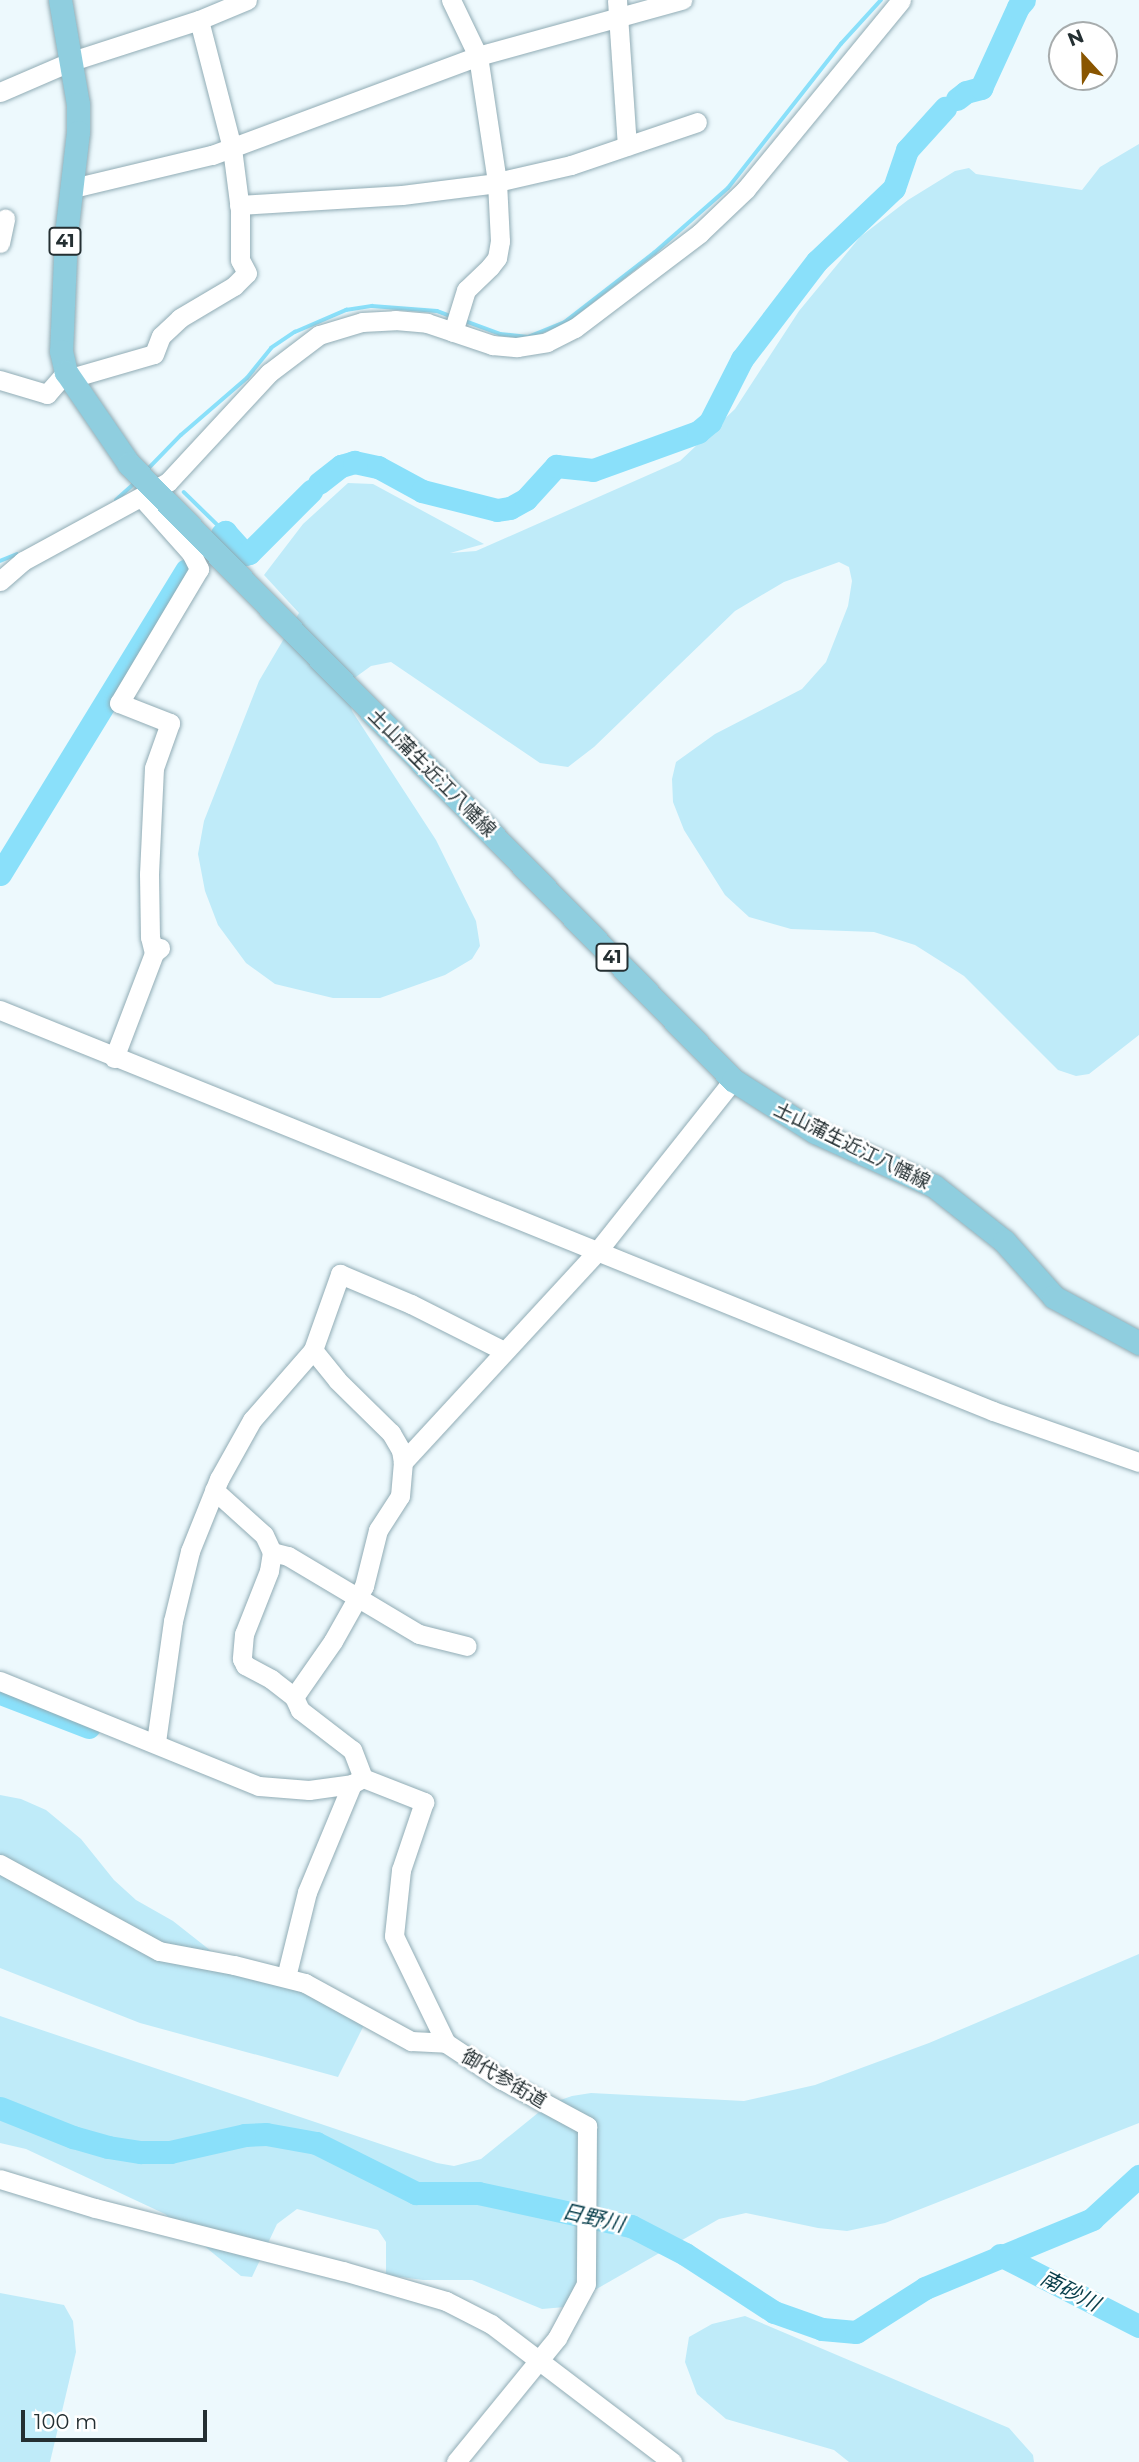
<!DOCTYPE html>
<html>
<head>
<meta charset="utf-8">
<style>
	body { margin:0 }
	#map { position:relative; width:1139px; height:2462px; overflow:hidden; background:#edf9fd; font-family:Montserrat,"Noto Sans JP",sans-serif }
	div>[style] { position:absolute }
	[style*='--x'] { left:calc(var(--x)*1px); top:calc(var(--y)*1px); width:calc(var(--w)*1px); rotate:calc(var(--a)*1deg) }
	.green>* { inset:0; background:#bfebf9 }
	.stream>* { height:3.5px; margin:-1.75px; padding:0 1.75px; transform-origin:1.75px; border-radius:1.75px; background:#8ae0fa }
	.river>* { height:23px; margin:-11.5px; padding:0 11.5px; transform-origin:11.5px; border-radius:11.5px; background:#8ae0fa }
	.roads { filter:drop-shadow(0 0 2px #91acb5) drop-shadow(0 0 2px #91acb5) }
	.minor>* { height:19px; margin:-9.5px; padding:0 9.5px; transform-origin:9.5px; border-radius:9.5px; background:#fff }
	.major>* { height:23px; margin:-11.5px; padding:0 11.5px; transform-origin:11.5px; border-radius:11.5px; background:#8fcedf }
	span { translate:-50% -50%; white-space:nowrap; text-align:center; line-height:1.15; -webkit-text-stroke:5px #fff; paint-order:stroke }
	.shield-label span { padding:2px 5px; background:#fff; border:2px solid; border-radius:5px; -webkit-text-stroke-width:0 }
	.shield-label { font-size:18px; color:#242f32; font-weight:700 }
	.street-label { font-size:19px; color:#242f32 }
	.water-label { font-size:21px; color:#093f4c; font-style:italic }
	.north { position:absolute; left:1048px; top:21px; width:70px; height:70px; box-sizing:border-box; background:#fff; border:2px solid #a7acad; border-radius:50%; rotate:338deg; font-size:19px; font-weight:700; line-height:28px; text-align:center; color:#242f32 }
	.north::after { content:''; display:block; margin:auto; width:24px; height:32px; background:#895500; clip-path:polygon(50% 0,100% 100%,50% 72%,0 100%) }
	.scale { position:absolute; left:21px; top:2410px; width:186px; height:32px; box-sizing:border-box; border:4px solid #242f32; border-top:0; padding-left:9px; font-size:21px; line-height:24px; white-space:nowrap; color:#242f32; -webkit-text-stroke:5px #fff; paint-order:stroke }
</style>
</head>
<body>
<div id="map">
	<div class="green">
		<i style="clip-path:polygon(1139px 144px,1139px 1035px,1089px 1074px,1076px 1076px,1058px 1070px,964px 976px,915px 945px,874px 932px,791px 929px,749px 917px,725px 895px,684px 830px,673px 802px,672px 779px,676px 762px,715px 734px,802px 689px,826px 662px,848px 606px,852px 581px,849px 567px,839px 562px,784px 582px,735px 611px,594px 747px,568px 767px,540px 763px,391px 662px,371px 666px,353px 679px,347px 691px,352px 711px,436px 840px,476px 921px,480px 946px,472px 959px,445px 975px,380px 998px,333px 998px,275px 984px,246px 963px,218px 925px,205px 891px,198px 854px,204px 821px,259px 681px,299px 613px,264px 575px,303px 524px,348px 483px,373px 484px,484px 544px,450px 553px,476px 551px,680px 461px,735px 409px,799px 311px,860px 237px,908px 200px,955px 171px,969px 168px,976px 174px,1082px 190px,1100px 167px)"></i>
		<i style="clip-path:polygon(0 1795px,21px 1799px,46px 1810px,81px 1839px,114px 1880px,136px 1900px,173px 1921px,239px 1973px,292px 1983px,366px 2021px,338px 2077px,140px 2023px,0 1968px)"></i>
		<i style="clip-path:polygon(1139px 1954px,1139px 2123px,885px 2223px,847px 2231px,818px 2228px,746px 2213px,719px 2219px,565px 2307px,542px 2309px,472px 2280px,423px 2280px,386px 2275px,386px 2242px,378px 2230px,297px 2209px,277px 2224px,252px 2277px,241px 2276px,165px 2214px,26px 2149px,0 2143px,0 2016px,437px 2163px,454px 2166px,481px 2159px,549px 2104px,572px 2096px,591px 2093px,744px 2101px,815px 2085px,929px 2043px)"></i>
		<i style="clip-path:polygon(0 2293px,64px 2305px,73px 2321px,76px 2352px,50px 2462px,0 2462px)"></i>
		<i style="clip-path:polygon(745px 2316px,1009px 2428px,1033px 2455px,1034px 2462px,849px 2462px,834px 2450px,726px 2419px,697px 2394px,685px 2362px,689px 2337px,712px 2324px)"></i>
	</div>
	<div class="stream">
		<i style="--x:465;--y:321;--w:37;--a:20"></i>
		<i style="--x:500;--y:334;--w:28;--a:6"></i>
		<i style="--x:528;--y:337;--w:40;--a:-22"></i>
		<i style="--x:565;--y:322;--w:113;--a:-37.8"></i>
		<i style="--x:654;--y:253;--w:98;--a:-41.3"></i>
		<i style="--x:728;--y:188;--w:183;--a:-51.9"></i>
		<i style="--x:841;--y:44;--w:59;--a:-47.7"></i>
		<i style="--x:146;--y:471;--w:50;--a:-45.8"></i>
		<i style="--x:181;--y:435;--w:87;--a:-40.8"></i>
		<i style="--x:247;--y:378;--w:38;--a:-51"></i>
		<i style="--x:271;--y:348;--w:29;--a:-34"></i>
		<i style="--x:295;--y:332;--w:56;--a:-23.3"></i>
		<i style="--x:346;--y:310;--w:26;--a:-9"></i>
		<i style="--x:372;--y:306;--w:65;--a:4.4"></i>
		<i style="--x:437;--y:311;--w:15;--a:20"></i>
		<i style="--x:184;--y:492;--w:57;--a:44.3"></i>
		<i style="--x:116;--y:500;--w:27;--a:-42"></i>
		<i style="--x:0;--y:561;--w:18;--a:-22"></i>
	</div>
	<div class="river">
		<i style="--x:957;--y:99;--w:11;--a:-38"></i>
		<i style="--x:966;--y:92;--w:16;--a:-15"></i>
		<i style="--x:981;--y:88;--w:89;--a:-65.4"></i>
		<i style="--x:1018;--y:7;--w:9;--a:-49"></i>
		<i style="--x:319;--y:483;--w:28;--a:-38"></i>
		<i style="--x:341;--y:466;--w:14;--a:-17"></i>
		<i style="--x:354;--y:462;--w:25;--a:12"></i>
		<i style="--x:378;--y:467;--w:50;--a:28.6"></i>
		<i style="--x:422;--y:491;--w:77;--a:14.2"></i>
		<i style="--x:497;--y:510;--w:13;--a:-9"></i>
		<i style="--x:510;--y:508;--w:18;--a:-29"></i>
		<i style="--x:526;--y:499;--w:45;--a:-47.7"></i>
		<i style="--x:556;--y:466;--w:37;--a:6"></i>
		<i style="--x:593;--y:470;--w:112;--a:-19.9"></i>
		<i style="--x:698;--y:432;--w:16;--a:-40"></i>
		<i style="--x:710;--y:422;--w:71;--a:-63.1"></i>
		<i style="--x:742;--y:359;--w:123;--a:-52.6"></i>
		<i style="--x:817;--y:261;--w:106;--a:-43.5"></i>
		<i style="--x:894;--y:188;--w:40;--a:-71.1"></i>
		<i style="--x:907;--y:150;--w:57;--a:-47.9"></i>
		<i style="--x:222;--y:534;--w:4;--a:-34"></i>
		<i style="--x:225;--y:532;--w:30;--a:48"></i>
		<i style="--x:245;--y:554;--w:4;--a:-14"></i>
		<i style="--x:249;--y:553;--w:88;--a:-45"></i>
		<i style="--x:0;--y:874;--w:356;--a:-58.5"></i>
		<i style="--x:0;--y:1693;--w:95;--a:20.9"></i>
		<i style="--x:0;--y:2108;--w:79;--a:21.7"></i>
		<i style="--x:73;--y:2137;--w:36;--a:16"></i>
		<i style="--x:108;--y:2147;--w:33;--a:9"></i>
		<i style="--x:141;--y:2152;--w:29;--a:0"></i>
		<i style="--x:170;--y:2152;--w:77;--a:-12.8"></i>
		<i style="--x:245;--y:2135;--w:21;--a:-3"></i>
		<i style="--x:266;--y:2134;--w:51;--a:10.2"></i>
		<i style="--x:316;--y:2143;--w:112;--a:26.6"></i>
		<i style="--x:416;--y:2193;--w:62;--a:0"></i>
		<i style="--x:478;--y:2193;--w:157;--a:12.2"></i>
		<i style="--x:631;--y:2226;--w:61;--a:27.4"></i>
		<i style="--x:685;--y:2254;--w:106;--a:33.1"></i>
		<i style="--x:774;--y:2312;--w:51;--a:19.5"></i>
		<i style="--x:822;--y:2329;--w:34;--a:5"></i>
		<i style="--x:856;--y:2332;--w:82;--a:-32.5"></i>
		<i style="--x:925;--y:2288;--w:181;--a:-22.4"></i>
		<i style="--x:1092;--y:2219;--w:64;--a:-42.5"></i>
		<i style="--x:1000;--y:2255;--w:156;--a:27.1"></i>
	</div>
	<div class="roads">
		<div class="minor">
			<i style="--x:451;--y:0;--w:62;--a:64.3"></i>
			<i style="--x:478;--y:56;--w:127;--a:81.4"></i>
			<i style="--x:497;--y:182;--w:59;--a:87.1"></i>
			<i style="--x:500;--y:241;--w:17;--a:100"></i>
			<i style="--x:497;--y:258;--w:11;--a:128"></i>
			<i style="--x:490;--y:267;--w:33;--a:136"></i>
			<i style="--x:466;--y:290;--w:44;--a:107.2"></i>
			<i style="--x:617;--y:0;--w:146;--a:86.1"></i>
			<i style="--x:0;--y:92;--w:78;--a:-23.3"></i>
			<i style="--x:72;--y:61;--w:133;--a:-17.9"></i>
			<i style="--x:199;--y:20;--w:52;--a:-22.6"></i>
			<i style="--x:497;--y:182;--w:76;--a:-12.9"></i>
			<i style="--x:571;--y:165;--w:133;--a:-18.8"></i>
			<i style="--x:73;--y:188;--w:143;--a:-13.4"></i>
			<i style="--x:212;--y:155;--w:284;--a:-20.4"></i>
			<i style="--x:478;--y:56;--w:212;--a:-15.4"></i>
			<i style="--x:239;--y:205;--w:163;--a:-3.5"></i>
			<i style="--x:402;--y:195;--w:96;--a:-7.2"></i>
			<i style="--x:0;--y:243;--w:25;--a:-78"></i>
			<i style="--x:71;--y:378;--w:86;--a:-16.1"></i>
			<i style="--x:154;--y:354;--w:19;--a:-69"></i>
			<i style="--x:161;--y:336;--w:26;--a:-43"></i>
			<i style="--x:180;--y:318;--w:63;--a:-30.7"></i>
			<i style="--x:234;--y:286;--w:18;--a:-45"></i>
			<i style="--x:247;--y:273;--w:15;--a:-118"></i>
			<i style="--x:240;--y:260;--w:50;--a:-90"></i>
			<i style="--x:240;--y:210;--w:63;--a:-97.4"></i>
			<i style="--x:232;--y:148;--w:132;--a:-104.5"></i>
			<i style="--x:0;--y:380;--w:49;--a:16.6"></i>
			<i style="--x:47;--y:394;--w:29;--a:-49"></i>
			<i style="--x:142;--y:498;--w:74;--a:48.3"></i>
			<i style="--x:191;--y:553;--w:18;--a:63"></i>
			<i style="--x:199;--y:569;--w:156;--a:120.8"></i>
			<i style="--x:119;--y:703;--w:55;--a:21.4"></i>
			<i style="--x:170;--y:723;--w:48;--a:109.6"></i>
			<i style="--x:154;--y:768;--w:106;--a:92.7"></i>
			<i style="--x:149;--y:874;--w:63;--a:89.1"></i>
			<i style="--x:150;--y:937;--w:16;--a:76"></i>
			<i style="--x:0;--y:581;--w:30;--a:-41"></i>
			<i style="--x:23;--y:561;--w:165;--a:-28.6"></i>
			<i style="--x:168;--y:482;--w:149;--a:-47.2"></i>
			<i style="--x:269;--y:373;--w:63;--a:-37.2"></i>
			<i style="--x:319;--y:335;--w:45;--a:-16.8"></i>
			<i style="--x:362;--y:322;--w:33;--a:-3"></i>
			<i style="--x:395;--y:320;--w:32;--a:5"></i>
			<i style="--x:427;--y:323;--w:69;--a:18.7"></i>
			<i style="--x:492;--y:345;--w:25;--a:5"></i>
			<i style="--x:517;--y:347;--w:30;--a:-9"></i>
			<i style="--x:547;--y:342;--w:31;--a:-27"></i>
			<i style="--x:575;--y:328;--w:157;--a:-37.2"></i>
			<i style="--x:700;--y:233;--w:64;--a:-43.7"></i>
			<i style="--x:746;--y:189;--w:244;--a:-50.6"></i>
			<i style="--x:0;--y:1010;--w:1071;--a:21.99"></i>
			<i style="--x:993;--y:1411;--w:155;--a:19.3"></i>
			<i style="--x:114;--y:1058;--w:112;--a:-69.1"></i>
			<i style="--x:154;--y:953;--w:8;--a:-40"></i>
			<i style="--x:313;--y:1350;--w:38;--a:51"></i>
			<i style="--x:337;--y:1380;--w:76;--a:44.5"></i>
			<i style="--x:391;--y:1433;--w:20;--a:60"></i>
			<i style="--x:401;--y:1450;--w:12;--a:81"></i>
			<i style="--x:214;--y:1490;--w:67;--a:42"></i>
			<i style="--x:264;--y:1535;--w:19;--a:65"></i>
			<i style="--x:272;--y:1552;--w:16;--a:14"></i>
			<i style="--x:288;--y:1556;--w:152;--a:30.8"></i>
			<i style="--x:419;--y:1634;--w:49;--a:14"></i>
			<i style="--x:272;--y:1552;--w:19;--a:99"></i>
			<i style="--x:269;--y:1571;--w:68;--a:111.6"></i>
			<i style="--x:244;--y:1634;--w:25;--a:95"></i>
			<i style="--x:242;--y:1659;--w:7;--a:63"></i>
			<i style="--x:245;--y:1665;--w:30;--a:28"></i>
			<i style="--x:271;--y:1679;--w:29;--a:38"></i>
			<i style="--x:0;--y:1681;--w:279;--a:22.1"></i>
			<i style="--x:259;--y:1786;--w:50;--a:4.6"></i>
			<i style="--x:309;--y:1790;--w:43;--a:-7.9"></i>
			<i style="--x:352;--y:1784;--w:13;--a:-29"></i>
			<i style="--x:363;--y:1778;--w:66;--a:21.5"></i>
			<i style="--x:424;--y:1802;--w:72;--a:108.7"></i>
			<i style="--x:401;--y:1870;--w:66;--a:96.1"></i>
			<i style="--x:394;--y:1936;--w:119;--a:64.1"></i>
			<i style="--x:156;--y:1742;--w:122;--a:-82"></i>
			<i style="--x:173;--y:1621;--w:72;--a:-76.3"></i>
			<i style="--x:190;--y:1551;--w:78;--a:-68.1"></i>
			<i style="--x:219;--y:1479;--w:68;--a:-60.8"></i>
			<i style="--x:252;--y:1420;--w:93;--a:-48.9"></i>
			<i style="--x:313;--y:1350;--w:81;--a:-70.4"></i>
			<i style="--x:340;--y:1274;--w:77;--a:22.9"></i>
			<i style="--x:411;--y:1304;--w:104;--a:26.8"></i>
			<i style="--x:363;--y:1778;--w:30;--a:-111"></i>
			<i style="--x:352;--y:1750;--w:66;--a:-142.4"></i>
			<i style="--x:300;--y:1710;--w:14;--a:-115"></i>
			<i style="--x:294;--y:1697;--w:68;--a:-55.1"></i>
			<i style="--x:333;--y:1641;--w:63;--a:-60.6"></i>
			<i style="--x:364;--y:1586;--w:58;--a:-76"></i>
			<i style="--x:378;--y:1530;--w:40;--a:-57.1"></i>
			<i style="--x:400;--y:1496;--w:34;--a:-85"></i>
			<i style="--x:403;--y:1462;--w:284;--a:-47.3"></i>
			<i style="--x:596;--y:1253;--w:221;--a:-51.6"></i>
			<i style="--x:0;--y:1864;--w:181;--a:28.7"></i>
			<i style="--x:159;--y:1951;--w:76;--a:10.6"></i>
			<i style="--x:234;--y:1965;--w:73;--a:14.2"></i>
			<i style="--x:305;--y:1983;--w:121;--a:28.7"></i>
			<i style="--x:411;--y:2041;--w:35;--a:3"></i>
			<i style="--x:446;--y:2043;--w:67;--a:33.5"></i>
			<i style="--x:502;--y:2080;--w:97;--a:28.4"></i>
			<i style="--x:587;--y:2126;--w:158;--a:90.4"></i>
			<i style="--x:586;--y:2284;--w:61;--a:118.2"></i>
			<i style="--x:557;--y:2338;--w:160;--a:129.2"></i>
			<i style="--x:286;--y:1977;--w:88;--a:-76.1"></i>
			<i style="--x:307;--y:1892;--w:117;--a:-67.4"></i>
			<i style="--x:0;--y:2179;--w:99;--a:17"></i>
			<i style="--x:95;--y:2208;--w:256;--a:14.3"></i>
			<i style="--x:343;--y:2271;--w:107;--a:16.2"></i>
			<i style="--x:446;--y:2301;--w:51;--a:27.1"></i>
			<i style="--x:491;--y:2324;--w:228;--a:37.3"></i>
		</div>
		<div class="major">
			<i style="--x:60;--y:0;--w:106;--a:80.2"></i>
			<i style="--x:78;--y:104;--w:28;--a:90"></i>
			<i style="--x:78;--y:132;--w:103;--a:96.7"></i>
			<i style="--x:66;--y:234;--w:117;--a:92.4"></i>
			<i style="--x:61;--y:351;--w:22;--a:77"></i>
			<i style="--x:66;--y:372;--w:112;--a:55.6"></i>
			<i style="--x:129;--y:464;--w:863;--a:45.56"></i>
			<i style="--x:733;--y:1080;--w:97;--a:32.4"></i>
			<i style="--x:815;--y:1132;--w:131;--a:24.4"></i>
			<i style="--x:934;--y:1186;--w:89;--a:38.2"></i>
			<i style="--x:1004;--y:1241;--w:75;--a:48.2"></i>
			<i style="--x:1054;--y:1297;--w:97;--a:28.4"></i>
		</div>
	</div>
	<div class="shield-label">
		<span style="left:65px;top:241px">41</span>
		<span style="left:612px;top:957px">41</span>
	</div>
	<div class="street-label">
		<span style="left:432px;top:773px;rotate:45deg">土山蒲生近江八幡線</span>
		<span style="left:852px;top:1146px;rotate:26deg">土山蒲生近江八幡線</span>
		<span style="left:504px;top:2079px;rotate:31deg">御代参街道</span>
	</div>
	<div class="water-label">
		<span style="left:593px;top:2218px;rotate:13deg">日野川</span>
		<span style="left:1070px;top:2291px;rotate:27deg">南砂川</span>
	</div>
	<div class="north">N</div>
	<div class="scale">100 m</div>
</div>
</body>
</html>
